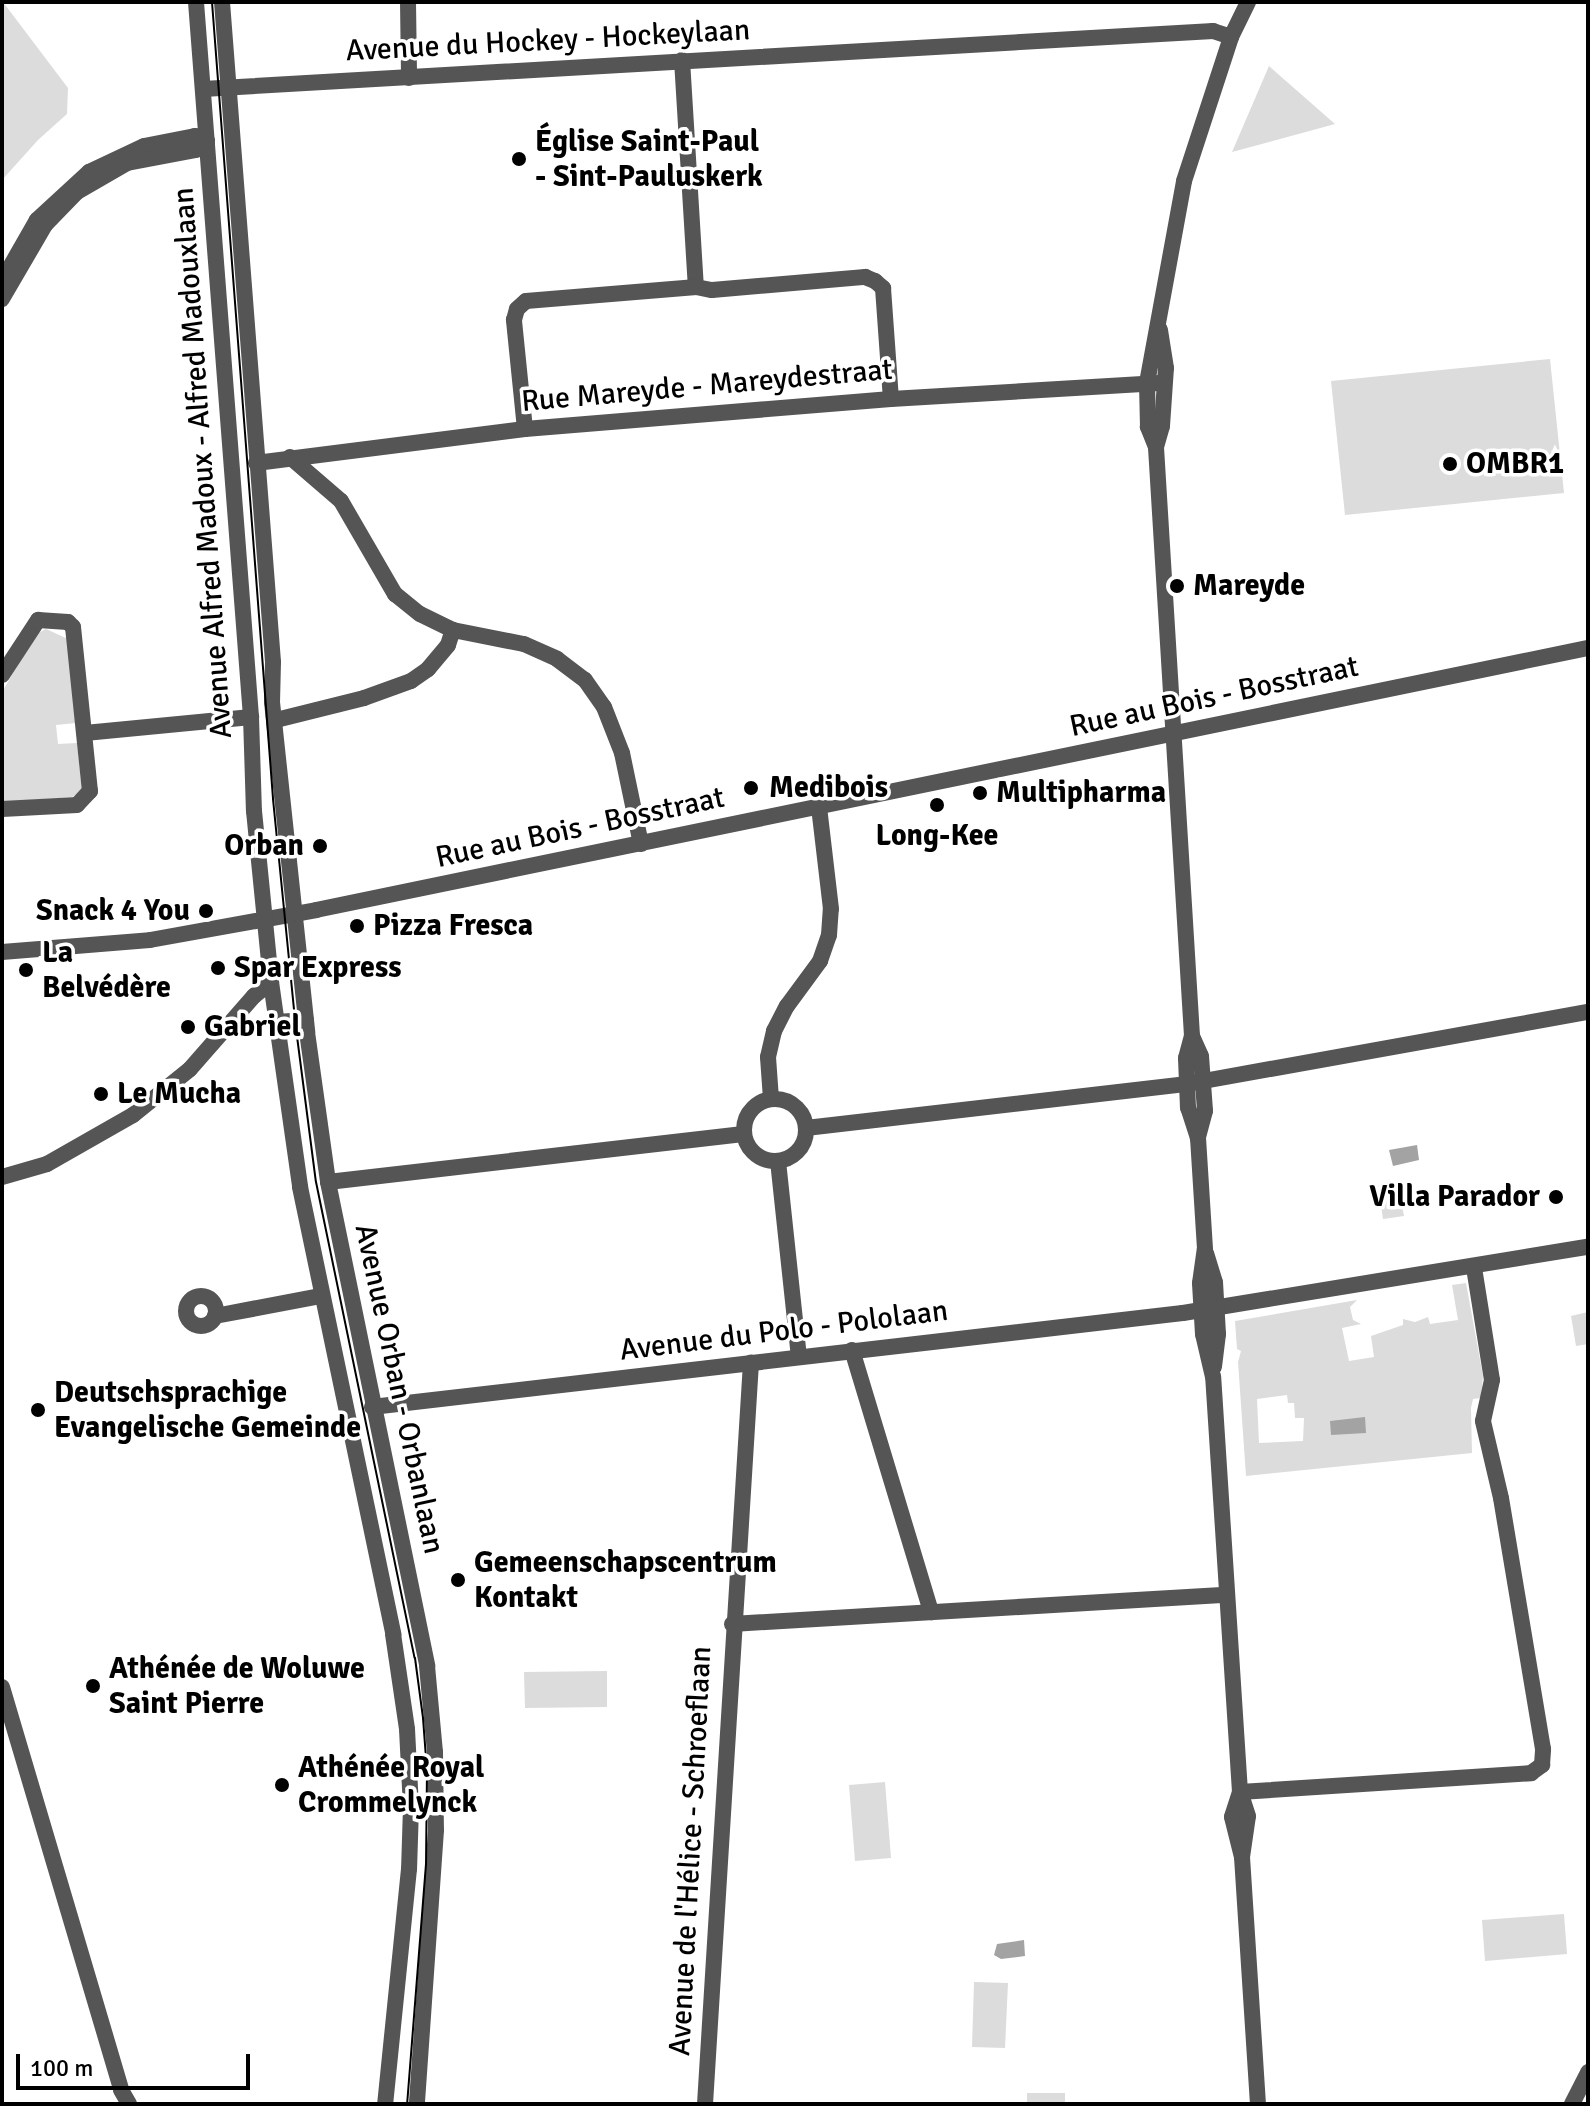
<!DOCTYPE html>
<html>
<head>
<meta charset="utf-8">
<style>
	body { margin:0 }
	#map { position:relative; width:1590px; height:2106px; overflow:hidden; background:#fff; font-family:Signika,sans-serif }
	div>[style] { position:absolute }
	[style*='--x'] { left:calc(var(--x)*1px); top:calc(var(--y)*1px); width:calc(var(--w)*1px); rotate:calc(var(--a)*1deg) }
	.green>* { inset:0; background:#dcdcdc }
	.water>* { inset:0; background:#a3a3a3 }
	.minor>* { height:16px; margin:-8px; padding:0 8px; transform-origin:8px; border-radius:8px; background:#555 }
	.minor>.ring { margin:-8px; padding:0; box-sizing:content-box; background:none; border:16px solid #555; border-radius:50% }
	.tertiary>* { height:16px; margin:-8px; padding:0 8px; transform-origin:8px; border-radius:8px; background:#555 }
	.tram>* { height:2px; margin:-1px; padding:0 1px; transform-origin:1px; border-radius:1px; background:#000 }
	.dots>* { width:22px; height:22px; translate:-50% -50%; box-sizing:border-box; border:4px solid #fff; border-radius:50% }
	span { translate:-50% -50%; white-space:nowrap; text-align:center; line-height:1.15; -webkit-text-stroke:7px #fff; paint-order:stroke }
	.street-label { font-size:30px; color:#000 }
	.poi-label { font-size:30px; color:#000; font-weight:700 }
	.left { translate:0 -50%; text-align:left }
	.right { translate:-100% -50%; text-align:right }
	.frame { position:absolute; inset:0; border:4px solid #000; pointer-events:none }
	.scale { position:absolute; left:16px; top:2054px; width:234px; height:36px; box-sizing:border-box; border:4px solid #000; border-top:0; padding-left:10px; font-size:24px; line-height:28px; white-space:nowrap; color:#000; -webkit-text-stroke:6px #fff; paint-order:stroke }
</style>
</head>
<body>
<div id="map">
	<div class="green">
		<i style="clip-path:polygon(3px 2px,68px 88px,67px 114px,38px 140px,2px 180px)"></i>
		<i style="clip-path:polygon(1269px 66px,1335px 124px,1232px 152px)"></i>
		<i style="clip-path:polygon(1550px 359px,1564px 493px,1345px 515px,1331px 381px)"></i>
		<i style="clip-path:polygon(46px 629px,68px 639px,76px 723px,56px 725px,58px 744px,77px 743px,82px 791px,72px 797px,2px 802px,2px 692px,36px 634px)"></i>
		<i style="clip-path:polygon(1398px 1183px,1404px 1216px,1383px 1219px,1378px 1186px)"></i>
		<i style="clip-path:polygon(evenodd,1466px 1283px,1483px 1376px,1481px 1398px,1473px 1399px,1471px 1408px,1472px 1453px,1246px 1476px,1238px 1362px,1241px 1351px,1237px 1349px,1235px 1321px,1357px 1300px,1350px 1307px,1353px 1320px,1361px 1324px,1342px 1328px,1349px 1361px,1374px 1357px,1371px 1336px,1403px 1325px,1403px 1319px,1415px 1322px,1428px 1317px,1430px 1324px,1458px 1320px,1452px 1285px,1466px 1283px,1287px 1395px,1288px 1403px,1294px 1403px,1295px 1418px,1304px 1418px,1303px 1441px,1259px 1443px,1257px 1399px,1287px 1395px)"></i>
		<i style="clip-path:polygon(1588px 1312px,1588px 1344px,1576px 1346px,1571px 1316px)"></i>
		<i style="clip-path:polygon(607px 1671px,607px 1707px,525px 1708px,524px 1672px)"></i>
		<i style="clip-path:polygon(885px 1782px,891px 1858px,855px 1861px,849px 1785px)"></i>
		<i style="clip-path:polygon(1564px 1914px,1567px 1954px,1485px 1961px,1482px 1920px)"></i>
		<i style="clip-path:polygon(974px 1982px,1008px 1983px,1005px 2048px,972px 2047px)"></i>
		<i style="clip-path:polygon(1027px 2093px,1065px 2093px,1065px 2104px,1027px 2104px)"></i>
	</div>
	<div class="water">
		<i style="clip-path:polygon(1417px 1145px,1419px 1160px,1393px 1166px,1389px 1150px)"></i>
		<i style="clip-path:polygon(1365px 1417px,1366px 1433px,1331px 1435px,1330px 1421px)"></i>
		<i style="clip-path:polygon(1024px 1940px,1025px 1956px,1001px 1959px,994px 1955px,997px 1944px)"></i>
	</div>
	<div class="minor">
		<i style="--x:222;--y:2;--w:662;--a:85.58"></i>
		<i style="--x:273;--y:662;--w:40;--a:91.4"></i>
		<i style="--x:272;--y:702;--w:332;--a:83.9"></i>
		<i style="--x:307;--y:1032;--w:151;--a:82"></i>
		<i style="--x:328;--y:1182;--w:494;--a:78.4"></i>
		<i style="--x:427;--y:1666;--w:86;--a:84.7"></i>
		<i style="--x:435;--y:1752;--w:78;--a:89.3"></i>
		<i style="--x:436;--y:1830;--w:275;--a:94"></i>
		<i style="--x:408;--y:2;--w:76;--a:89.2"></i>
		<i style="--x:682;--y:60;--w:227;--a:86.5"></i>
		<i style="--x:203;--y:89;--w:1012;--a:-3.29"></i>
		<i style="--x:1213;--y:31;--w:19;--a:18"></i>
		<i style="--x:525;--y:429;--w:110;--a:-95.8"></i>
		<i style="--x:514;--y:320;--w:11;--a:-75"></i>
		<i style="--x:517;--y:309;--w:12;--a:-42"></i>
		<i style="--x:526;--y:301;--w:171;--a:-4.7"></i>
		<i style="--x:696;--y:287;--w:16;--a:11"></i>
		<i style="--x:712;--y:290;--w:154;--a:-4.9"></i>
		<i style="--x:865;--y:277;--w:11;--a:22"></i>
		<i style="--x:875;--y:281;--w:11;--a:41"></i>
		<i style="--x:883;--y:288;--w:111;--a:85.9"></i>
		<i style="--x:290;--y:457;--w:67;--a:40.8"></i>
		<i style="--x:341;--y:501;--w:108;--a:59.9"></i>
		<i style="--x:395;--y:594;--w:32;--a:39"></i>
		<i style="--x:420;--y:614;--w:37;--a:26"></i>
		<i style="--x:453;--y:630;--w:72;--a:11.2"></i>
		<i style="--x:524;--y:644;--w:36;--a:24"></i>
		<i style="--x:557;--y:659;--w:35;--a:37"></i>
		<i style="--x:585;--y:680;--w:33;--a:55"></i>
		<i style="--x:604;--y:707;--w:49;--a:68.6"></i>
		<i style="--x:622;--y:753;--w:93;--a:78.2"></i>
		<i style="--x:256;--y:463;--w:271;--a:-7.2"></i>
		<i style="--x:525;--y:429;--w:367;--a:-4.7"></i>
		<i style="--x:891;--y:399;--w:273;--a:-3.4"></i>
		<i style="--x:2;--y:675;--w:66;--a:-56.8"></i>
		<i style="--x:38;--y:620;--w:30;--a:4"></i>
		<i style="--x:68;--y:622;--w:7;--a:45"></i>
		<i style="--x:73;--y:627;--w:165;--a:84.1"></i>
		<i style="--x:90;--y:791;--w:19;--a:133"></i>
		<i style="--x:77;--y:805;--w:75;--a:176.9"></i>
		<i style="--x:276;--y:720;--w:91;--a:-14"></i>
		<i style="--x:364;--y:698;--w:50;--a:-19.9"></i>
		<i style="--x:411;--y:681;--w:21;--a:-35"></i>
		<i style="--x:428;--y:669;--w:31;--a:-50"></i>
		<i style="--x:448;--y:645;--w:16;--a:-72"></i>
		<i style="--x:85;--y:733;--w:167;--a:-5.5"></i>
		<i style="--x:2;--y:952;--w:148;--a:-4.6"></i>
		<i style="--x:150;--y:940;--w:169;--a:-10.2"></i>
		<i style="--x:316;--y:910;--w:1299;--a:-11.64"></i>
		<i style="--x:277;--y:1022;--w:29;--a:-4"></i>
		<i class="ring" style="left:744px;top:1099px;width:46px;height:46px"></i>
		<i style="--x:771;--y:1099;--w:42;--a:-94.1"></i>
		<i style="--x:768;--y:1057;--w:27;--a:-77"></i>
		<i style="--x:774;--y:1031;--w:28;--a:-63"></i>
		<i style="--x:787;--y:1006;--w:56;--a:-53.7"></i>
		<i style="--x:820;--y:961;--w:28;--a:-71"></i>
		<i style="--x:829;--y:935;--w:26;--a:-86"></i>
		<i style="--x:831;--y:909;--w:103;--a:-96.7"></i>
		<i style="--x:806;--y:1128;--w:384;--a:-6.6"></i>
		<i style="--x:1187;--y:1084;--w:407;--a:-10.2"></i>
		<i style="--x:778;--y:1161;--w:197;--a:83.9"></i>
		<i style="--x:2;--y:1177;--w:47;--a:-16.1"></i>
		<i style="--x:47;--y:1164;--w:99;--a:-29.7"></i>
		<i style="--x:133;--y:1115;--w:73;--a:-38.9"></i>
		<i style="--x:190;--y:1069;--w:97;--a:-48.8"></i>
		<i style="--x:254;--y:996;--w:22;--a:-39"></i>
		<i style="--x:328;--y:1182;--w:418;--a:-6.6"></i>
		<i class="ring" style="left:186px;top:1296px;width:14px;height:14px"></i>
		<i style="--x:215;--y:1316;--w:108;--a:-10.7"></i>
		<i style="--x:852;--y:1350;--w:274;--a:73.2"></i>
		<i style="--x:372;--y:1407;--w:816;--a:-6.61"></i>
		<i style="--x:1183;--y:1313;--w:410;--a:-9.3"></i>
		<i style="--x:732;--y:1624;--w:495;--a:-3.4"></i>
		<i style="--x:2;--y:1687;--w:420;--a:73.5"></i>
		<i style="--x:121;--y:2090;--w:16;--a:60"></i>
		<i style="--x:1240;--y:1792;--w:292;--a:-3.7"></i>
		<i style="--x:1531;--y:1773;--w:14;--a:-36"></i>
		<i style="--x:1542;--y:1765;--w:16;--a:-86"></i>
		<i style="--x:1543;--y:1749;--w:254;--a:-99.5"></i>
		<i style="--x:1501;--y:1498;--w:79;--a:-103.2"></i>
		<i style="--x:1483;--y:1421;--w:42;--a:-77.6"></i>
		<i style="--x:1492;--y:1380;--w:114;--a:-99.1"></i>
		<i style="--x:705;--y:2104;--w:743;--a:-86.45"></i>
		<i style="--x:1572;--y:2104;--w:36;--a:-63"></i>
	</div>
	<div class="tertiary">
		<i style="--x:196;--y:2;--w:717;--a:85.6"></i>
		<i style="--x:251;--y:717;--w:94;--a:88.2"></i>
		<i style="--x:254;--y:811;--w:172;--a:84.3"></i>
		<i style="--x:271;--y:982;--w:207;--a:81.9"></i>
		<i style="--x:300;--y:1187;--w:457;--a:78.2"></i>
		<i style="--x:393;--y:1634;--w:96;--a:81.6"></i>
		<i style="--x:407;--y:1729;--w:78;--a:87.1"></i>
		<i style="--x:411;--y:1807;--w:62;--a:91.8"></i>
		<i style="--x:409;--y:1869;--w:236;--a:95.8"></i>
		<i style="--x:2;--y:281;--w:70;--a:-60.2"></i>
		<i style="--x:37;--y:220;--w:71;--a:-42.7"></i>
		<i style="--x:89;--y:172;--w:61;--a:-25.3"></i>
		<i style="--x:144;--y:146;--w:52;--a:-11.1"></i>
		<i style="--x:195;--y:136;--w:13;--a:23"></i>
		<i style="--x:207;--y:141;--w:14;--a:141"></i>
		<i style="--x:196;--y:150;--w:70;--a:169.3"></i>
		<i style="--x:127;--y:163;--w:58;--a:149.9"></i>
		<i style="--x:77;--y:192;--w:46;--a:134.1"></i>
		<i style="--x:45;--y:225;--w:86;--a:120.2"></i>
		<i style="--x:1156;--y:447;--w:22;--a:-74"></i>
		<i style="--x:1162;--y:426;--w:58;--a:-86.1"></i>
		<i style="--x:1166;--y:368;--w:39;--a:-99"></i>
		<i style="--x:1192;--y:1036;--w:22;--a:66"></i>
		<i style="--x:1201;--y:1056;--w:55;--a:85.8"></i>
		<i style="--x:1205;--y:1111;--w:28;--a:105"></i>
		<i style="--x:1206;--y:1253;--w:30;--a:73"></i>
		<i style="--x:1215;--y:1282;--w:52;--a:86.7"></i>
		<i style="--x:1218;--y:1334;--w:33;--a:97"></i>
		<i style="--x:1240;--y:1792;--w:26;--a:108"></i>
		<i style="--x:1232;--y:1817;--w:41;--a:76"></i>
		<i style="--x:1242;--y:1857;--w:248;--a:86.3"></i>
		<i style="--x:1242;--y:1857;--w:41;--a:-81.7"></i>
		<i style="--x:1248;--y:1816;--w:25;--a:-108"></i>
		<i style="--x:1240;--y:1792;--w:416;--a:-93.7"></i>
		<i style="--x:1213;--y:1377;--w:44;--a:-103.1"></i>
		<i style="--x:1203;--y:1334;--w:51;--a:-93.4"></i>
		<i style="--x:1200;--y:1283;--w:34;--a:-82"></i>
		<i style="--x:1205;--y:1249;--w:111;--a:-93.6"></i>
		<i style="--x:1198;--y:1138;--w:32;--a:-108"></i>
		<i style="--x:1188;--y:1108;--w:50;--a:-92.3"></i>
		<i style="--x:1186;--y:1058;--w:23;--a:-75"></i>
		<i style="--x:1192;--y:1036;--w:590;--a:-93.5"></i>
		<i style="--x:1156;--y:447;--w:22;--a:-112"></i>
		<i style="--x:1148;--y:427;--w:44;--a:-91.3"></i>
		<i style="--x:1147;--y:383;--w:205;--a:-79.6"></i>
		<i style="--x:1184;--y:181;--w:151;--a:-71.9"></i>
		<i style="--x:1231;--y:37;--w:39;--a:-64"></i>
	</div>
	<div class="tram">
		<i style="--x:212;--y:2;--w:799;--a:85.62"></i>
		<i style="--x:273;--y:799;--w:223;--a:84.3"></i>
		<i style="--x:295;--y:1021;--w:162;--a:82.6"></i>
		<i style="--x:316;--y:1182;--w:486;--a:78.3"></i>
		<i style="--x:415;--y:1658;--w:61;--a:82.4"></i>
		<i style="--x:423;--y:1718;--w:53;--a:85.7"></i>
		<i style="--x:427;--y:1771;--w:93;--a:90.6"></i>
		<i style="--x:426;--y:1864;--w:241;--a:94.5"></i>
	</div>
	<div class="dots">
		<i style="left:519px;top:159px;background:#000"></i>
		<i style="left:1450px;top:464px;background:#000"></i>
		<i style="left:1177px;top:586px;background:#000"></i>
		<i style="left:751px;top:788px;background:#000"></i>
		<i style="left:980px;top:793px;background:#000"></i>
		<i style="left:937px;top:805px;background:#000"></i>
		<i style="left:320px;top:846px;background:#000"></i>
		<i style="left:206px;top:911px;background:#000"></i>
		<i style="left:357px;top:926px;background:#000"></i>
		<i style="left:218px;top:968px;background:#000"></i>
		<i style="left:26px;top:970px;background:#000"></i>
		<i style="left:188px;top:1027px;background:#000"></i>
		<i style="left:101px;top:1094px;background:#000"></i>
		<i style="left:1556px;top:1197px;background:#000"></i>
		<i style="left:38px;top:1410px;background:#000"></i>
		<i style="left:458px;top:1580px;background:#000"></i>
		<i style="left:93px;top:1686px;background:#000"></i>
		<i style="left:282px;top:1785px;background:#000"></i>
	</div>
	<div class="street-label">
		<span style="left:548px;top:41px;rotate:-3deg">Avenue du Hockey - Hockeylaan</span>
		<span style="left:707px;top:386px;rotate:-5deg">Rue Mareyde - Mareydestraat</span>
		<span style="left:203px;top:463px;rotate:-94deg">Avenue Alfred Madoux - Alfred Madouxlaan</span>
		<span style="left:1214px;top:697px;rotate:-12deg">Rue au Bois - Bosstraat</span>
		<span style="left:580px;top:828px;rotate:-12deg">Rue au Bois - Bosstraat</span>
		<span style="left:784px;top:1331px;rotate:-7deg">Avenue du Polo - Pololaan</span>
		<span style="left:399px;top:1389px;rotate:78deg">Avenue Orban - Orbanlaan</span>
		<span style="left:691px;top:1851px;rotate:-87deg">Avenue de l'Hélice - Schroeflaan</span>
	</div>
	<div class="poi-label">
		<span class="left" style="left:535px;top:159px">Église Saint-Paul<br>- Sint-Pauluskerk</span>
		<span class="left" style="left:1466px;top:464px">OMBR1</span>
		<span class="left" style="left:1193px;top:586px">Mareyde</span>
		<span class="left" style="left:769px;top:788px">Medibois</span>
		<span class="left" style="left:996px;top:793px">Multipharma</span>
		<span style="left:937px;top:836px">Long-Kee</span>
		<span class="right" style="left:304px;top:846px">Orban</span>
		<span class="right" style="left:190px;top:911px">Snack 4 You</span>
		<span class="left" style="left:373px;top:926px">Pizza Fresca</span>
		<span class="left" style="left:42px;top:970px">La<br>Belvédère</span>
		<span class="left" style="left:234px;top:968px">Spar Express</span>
		<span class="left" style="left:204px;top:1027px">Gabriel</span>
		<span class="left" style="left:117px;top:1094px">Le Mucha</span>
		<span class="right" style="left:1540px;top:1197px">Villa Parador</span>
		<span class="left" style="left:54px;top:1410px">Deutschsprachige<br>Evangelische Gemeinde</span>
		<span class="left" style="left:474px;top:1580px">Gemeenschapscentrum<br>Kontakt</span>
		<span class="left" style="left:109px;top:1686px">Athénée de Woluwe<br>Saint Pierre</span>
		<span class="left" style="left:298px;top:1785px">Athénée Royal<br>Crommelynck</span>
	</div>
	<div class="frame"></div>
	<div class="scale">100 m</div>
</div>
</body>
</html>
